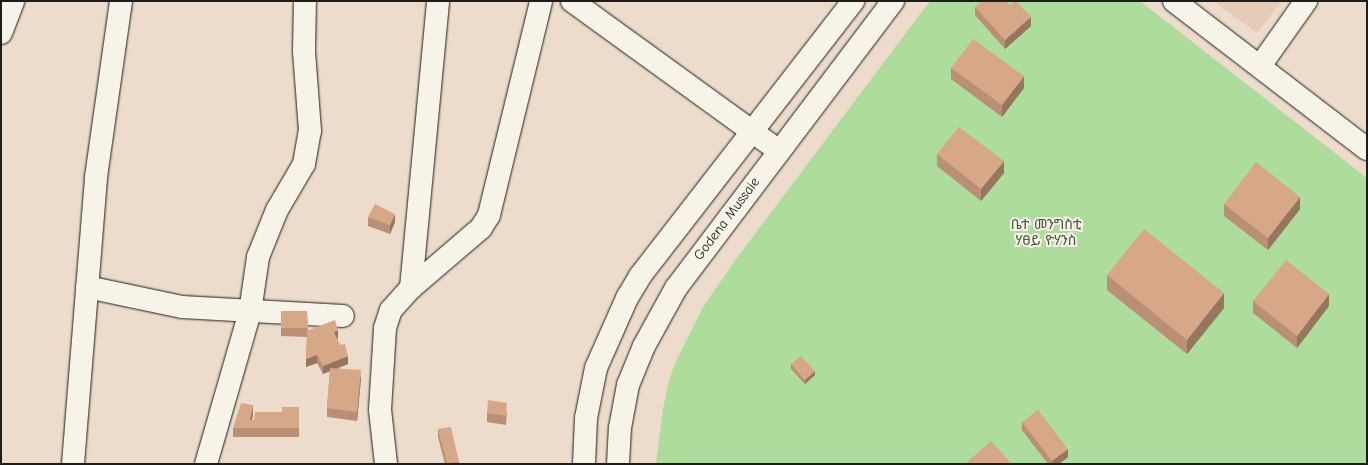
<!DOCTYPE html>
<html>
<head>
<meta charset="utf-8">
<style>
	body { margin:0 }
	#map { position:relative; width:1368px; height:465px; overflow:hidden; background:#eddccb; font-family:"Comic Neue","Noto Sans Ethiopic",sans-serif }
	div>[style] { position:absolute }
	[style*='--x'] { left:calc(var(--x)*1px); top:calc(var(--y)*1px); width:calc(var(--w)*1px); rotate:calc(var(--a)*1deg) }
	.built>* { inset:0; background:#e6ccb7 }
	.green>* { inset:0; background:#addc9c }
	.roads { filter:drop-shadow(0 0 1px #1c1c1c) drop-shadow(0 0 1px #1c1c1c) }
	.street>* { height:22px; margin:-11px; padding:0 11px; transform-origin:11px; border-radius:11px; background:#f7f3e8 }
	.secondary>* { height:22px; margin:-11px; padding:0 11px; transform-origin:11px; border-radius:11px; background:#f7f3e8 }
	.wall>* { inset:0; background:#b99075 }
	.shaded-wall>* { inset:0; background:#96765f }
	.building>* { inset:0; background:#d7a888 }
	span { translate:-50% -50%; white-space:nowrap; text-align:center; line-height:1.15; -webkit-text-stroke:4px #f7f3e8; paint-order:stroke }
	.street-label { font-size:14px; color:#1c1c1c }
	.park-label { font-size:14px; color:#485642 }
	.frame { position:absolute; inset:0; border:2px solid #1c1c1c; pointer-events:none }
</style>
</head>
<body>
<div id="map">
	<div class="built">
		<i style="clip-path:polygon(1213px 1px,1282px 1px,1257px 33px)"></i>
	</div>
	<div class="green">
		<i style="clip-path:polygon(930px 1px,1140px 1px,1367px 178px,1367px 464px,656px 464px,663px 409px,669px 380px,677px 359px,703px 307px,736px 259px)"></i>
	</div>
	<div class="roads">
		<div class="street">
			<i style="--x:572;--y:1;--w:256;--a:35.9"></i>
			<i style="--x:1174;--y:1;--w:243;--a:37.5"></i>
			<i style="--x:1;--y:33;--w:34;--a:-69"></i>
			<i style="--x:1260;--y:66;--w:80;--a:-54.7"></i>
			<i style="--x:87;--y:287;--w:97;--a:11.9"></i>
			<i style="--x:182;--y:307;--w:161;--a:3.2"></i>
			<i style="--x:411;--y:288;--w:288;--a:-84.6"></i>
			<i style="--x:73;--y:464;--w:288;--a:-85.4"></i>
			<i style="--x:96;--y:177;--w:178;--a:-81.9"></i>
			<i style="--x:206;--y:464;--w:158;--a:-73.9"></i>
			<i style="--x:250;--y:312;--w:56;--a:-81.7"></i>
			<i style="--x:258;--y:257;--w:51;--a:-68"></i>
			<i style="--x:277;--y:210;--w:53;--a:-59.6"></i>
			<i style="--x:304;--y:164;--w:34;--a:-80"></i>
			<i style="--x:310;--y:131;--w:80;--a:-94.3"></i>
			<i style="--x:304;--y:51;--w:50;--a:-88.9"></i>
			<i style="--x:386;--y:464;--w:54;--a:-96.3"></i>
			<i style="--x:380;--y:410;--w:82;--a:-86.5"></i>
			<i style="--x:385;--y:328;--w:19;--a:-72"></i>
			<i style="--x:391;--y:310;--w:30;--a:-48"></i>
			<i style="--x:411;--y:288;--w:92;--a:-40.6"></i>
			<i style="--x:481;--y:228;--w:15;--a:-58"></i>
			<i style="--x:489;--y:215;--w:220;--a:-76.3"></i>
		</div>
		<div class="secondary">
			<i style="--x:584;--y:464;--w:46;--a:-87.5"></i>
			<i style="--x:586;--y:418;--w:51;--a:-78.7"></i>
			<i style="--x:596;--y:368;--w:77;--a:-66.1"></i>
			<i style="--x:627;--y:298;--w:26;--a:-59"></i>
			<i style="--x:640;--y:276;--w:348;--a:-52.2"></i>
			<i style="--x:618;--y:464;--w:36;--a:-87"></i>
			<i style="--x:620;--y:428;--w:44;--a:-79.5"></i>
			<i style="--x:628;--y:385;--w:42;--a:-67.7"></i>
			<i style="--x:644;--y:346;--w:66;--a:-61.1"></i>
			<i style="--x:676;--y:288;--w:360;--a:-52.9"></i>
		</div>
	</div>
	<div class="wall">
		<i style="clip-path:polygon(1010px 5px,1031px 26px,1005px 49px,975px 15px,975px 7px)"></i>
		<i style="clip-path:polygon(951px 68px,1024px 88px,1002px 117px,951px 79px)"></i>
		<i style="clip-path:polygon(937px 154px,1004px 173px,981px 201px,937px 166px)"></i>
		<i style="clip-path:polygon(1224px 204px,1300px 209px,1268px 250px,1224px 216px)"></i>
		<i style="clip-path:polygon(368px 217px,395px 222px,390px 234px,368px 226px)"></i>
		<i style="clip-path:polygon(1107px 275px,1224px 308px,1187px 354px,1107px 290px)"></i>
		<i style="clip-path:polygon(1253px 301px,1329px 306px,1297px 348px,1253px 313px)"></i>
		<i style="clip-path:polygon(281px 311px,307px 311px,308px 330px,338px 339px,337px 339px,348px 364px,338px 368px,361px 378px,357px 421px,327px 417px,327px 408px,330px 371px,323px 374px,317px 363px,306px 367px,307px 337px,281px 336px)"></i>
		<i style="clip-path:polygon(791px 364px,815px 375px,805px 384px,791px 369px)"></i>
		<i style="clip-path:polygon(299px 407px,299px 437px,233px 437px,233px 428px,253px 414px,252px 420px,254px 420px)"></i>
		<i style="clip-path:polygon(507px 412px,506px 425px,487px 422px,487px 413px)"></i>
		<i style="clip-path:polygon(1022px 422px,1068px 457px,1059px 464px,1048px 464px,1022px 430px)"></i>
		<i style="clip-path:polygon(438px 429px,459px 462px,459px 464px,445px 464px,438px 437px)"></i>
	</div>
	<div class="shaded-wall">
		<i style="clip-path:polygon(1031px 17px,1031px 26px,1005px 49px,1005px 40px)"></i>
		<i style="clip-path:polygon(1024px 76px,1024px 88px,1002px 117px,1002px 105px)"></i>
		<i style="clip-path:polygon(1004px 161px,1004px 173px,981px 201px,981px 189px)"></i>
		<i style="clip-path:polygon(1300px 197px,1300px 209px,1268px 250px,1268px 238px)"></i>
		<i style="clip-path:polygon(395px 214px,395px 222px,390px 234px,390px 225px)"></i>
		<i style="clip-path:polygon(1224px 293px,1224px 308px,1187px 354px,1187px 340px)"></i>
		<i style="clip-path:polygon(1329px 294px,1329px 306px,1297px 348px,1297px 336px)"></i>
		<i style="clip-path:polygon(338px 330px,338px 339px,334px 340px,334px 332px)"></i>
		<i style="clip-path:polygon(317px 355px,317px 363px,306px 367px,306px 359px)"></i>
		<i style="clip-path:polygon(348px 356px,348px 364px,323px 374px,323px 366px)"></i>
		<i style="clip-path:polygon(361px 370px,361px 378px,357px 421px,357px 412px)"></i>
		<i style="clip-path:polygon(815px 371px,815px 375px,805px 384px,805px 380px)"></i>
		<i style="clip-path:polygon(253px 405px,253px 414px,250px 428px,250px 420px)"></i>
		<i style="clip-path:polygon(1068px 449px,1068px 457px,1059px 464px,1052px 464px,1052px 461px)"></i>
	</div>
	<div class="building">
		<i style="clip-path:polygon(982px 1px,1006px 1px,1010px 5px,1015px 1px,1016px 1px,1031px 17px,1005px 40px,975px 7px)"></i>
		<i style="clip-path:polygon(973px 39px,1024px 76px,1002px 105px,951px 68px)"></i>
		<i style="clip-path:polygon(959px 127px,1004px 161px,981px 189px,937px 154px)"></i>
		<i style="clip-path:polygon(1256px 162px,1300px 197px,1268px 238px,1224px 204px)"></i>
		<i style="clip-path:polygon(375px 204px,395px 214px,390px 225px,368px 217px)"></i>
		<i style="clip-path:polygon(1144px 229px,1224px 293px,1187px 340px,1107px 275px)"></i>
		<i style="clip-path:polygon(1286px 260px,1329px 294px,1297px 336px,1253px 301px)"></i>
		<i style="clip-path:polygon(281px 311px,307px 311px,308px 328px,281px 328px)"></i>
		<i style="clip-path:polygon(335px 320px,338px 330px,334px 332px,340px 345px,345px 344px,348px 356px,323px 366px,317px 355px,306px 359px,307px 331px)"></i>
		<i style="clip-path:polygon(801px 356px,815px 371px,805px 380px,791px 364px)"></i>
		<i style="clip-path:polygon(330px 368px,361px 370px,357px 412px,327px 408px)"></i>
		<i style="clip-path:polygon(488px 400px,507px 403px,506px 416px,487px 413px)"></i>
		<i style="clip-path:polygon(241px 403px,253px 405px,250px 420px,254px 420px,255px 412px,282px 412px,282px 407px,299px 407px,299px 428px,233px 428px)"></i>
		<i style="clip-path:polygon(1038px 410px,1068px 449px,1052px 461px,1022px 422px)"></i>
		<i style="clip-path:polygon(451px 427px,459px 462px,447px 463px,438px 429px)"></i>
		<i style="clip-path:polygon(991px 441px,1012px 464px,965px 464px)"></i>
	</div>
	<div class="street-label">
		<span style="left:727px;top:219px;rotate:-53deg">Godena Mussaie</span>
	</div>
	<div class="park-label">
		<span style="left:1046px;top:233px">ቤተ መንግስቲ<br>ሃፀይ ዮሃንስ</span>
	</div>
	<div class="frame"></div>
</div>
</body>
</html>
